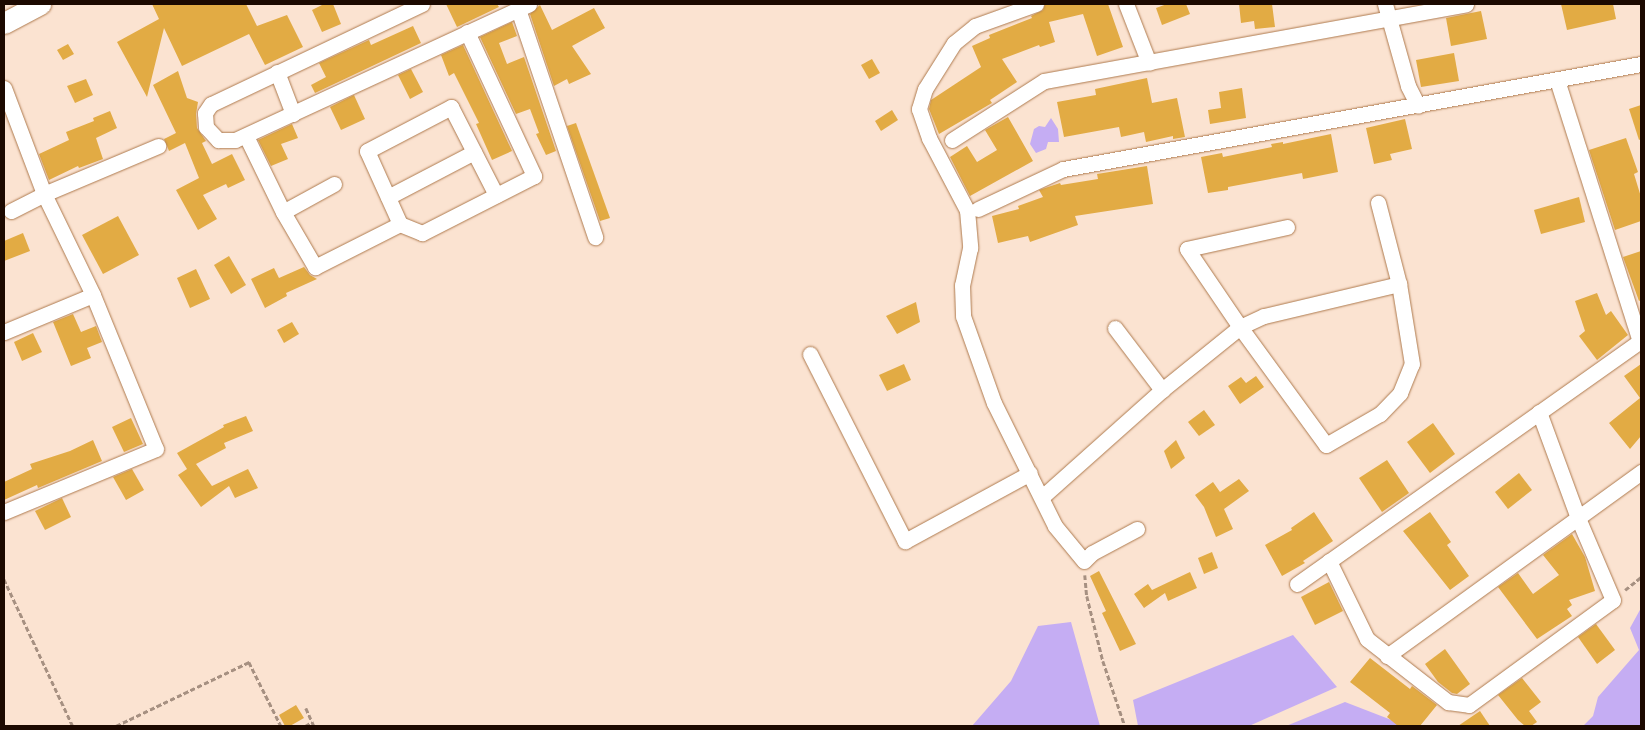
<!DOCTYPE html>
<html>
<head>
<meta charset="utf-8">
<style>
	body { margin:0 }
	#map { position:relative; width:1645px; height:730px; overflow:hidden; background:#fbe3d1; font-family:"Fira Sans Condensed",sans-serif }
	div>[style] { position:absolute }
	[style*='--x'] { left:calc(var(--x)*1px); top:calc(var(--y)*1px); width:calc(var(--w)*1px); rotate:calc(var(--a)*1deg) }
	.water>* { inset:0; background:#c5adf3 }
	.building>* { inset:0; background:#e2ab44 }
	.path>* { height:2.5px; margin-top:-1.25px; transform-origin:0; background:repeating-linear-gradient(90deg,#a69081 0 5px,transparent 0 7.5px) }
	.roads { filter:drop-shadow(0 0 1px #ae7a4e) drop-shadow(0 0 1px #ae7a4e) }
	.minor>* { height:15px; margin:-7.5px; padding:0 7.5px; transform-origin:7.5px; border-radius:7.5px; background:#fff }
	.secondary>* { height:21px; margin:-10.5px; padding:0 10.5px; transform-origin:10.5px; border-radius:10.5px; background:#fff }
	span { translate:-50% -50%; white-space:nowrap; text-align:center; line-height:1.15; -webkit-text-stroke:5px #fff3ea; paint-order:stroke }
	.frame { position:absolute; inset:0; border:5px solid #1c0900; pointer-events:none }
</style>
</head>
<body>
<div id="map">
	<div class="water">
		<i style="clip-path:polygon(1051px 118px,1058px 129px,1059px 142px,1048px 142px,1046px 149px,1036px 153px,1030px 144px,1034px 129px,1039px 126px,1045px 127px)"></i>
		<i style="clip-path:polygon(1641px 608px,1641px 726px,1583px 726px,1593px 716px,1598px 697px,1639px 650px,1630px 628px)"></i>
		<i style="clip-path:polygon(1071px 622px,1100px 726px,972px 726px,1011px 681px,1038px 626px)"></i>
		<i style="clip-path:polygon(1293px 635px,1337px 687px,1249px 726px,1138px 726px,1133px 700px)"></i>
		<i style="clip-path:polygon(1345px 702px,1407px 726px,1286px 726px)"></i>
	</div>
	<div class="building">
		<i style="clip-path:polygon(152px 4px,246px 4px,257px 26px,287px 15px,303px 47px,265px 65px,249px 34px,182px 66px,164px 28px,147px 97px,117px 42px,159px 19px)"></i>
		<i style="clip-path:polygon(324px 4px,333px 4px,341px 24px,322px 32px,312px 10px)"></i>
		<i style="clip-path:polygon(446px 4px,497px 4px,499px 7px,457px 27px)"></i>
		<i style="clip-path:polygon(1045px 4px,1108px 4px,1123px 47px,1097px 56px,1083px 14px,1049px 22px,1055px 42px,1040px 47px,1039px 45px,1002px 59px,1017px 82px,990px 100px,992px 103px,939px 134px,929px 109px,931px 100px,981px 67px,972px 46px,990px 38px,989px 35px,1032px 18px,1031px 16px,1043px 10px)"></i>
		<i style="clip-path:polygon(1167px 4px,1186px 4px,1190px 14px,1162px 25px,1156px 8px)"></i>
		<i style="clip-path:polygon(1239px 4px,1272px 4px,1275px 27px,1255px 29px,1254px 21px,1241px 23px)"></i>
		<i style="clip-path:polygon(1561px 4px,1613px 4px,1616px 19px,1567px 30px)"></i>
		<i style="clip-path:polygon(540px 5px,552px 30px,594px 8px,605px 28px,572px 46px,591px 74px,569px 84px,567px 79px,554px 86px,530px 14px)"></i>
		<i style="clip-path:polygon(1481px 11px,1487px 39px,1451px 46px,1446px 18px)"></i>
		<i style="clip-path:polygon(512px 22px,517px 36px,499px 43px,507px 64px,524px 57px,556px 151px,546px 155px,536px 134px,539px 133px,530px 109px,516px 114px,480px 37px)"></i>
		<i style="clip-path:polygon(413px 26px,421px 43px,315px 93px,311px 85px,326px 77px,319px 63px,369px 40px,371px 45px)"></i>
		<i style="clip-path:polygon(68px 44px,74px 54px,63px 60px,57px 50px)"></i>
		<i style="clip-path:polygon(463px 45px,512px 151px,492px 160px,476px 124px,479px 123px,454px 73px,449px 76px,441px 55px)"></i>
		<i style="clip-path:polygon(1454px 53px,1459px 81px,1421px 87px,1416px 60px)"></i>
		<i style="clip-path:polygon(872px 59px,880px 73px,869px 79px,861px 65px)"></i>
		<i style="clip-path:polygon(411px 69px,423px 92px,410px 99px,398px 75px)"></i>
		<i style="clip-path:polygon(178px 71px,187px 98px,198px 102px,196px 114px,197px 128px,206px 141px,202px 143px,212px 164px,232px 154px,245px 180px,228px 188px,226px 184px,203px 195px,217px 219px,198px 230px,176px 190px,199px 178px,185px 143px,169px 151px,167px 146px,164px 139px,176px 133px,153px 85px)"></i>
		<i style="clip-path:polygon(1147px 78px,1152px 103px,1177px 98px,1185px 137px,1173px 139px,1173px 136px,1146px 142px,1144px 132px,1121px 137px,1119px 127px,1064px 137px,1057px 102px,1096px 95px,1095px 89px)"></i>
		<i style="clip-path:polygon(86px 79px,93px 95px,75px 103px,67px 86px)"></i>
		<i style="clip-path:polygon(1242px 88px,1246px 118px,1210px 124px,1208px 110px,1221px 108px,1219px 92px)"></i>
		<i style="clip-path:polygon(354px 95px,365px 119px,341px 130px,330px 107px)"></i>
		<i style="clip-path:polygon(1641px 105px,1641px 139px,1639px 140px,1629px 109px)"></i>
		<i style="clip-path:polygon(892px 110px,898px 120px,881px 131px,875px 121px)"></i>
		<i style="clip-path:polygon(110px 111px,117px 128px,96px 138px,103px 159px,79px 168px,78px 166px,49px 180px,39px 154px,69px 140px,66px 132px,94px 121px,93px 118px)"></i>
		<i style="clip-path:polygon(1008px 117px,1033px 161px,970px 196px,950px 157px,967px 146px,977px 162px,997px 150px,985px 130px)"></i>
		<i style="clip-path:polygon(1405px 119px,1412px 149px,1390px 154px,1392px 160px,1374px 164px,1366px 128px)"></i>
		<i style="clip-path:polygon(576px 123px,610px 218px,600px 221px,567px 126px)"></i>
		<i style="clip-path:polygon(292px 124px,298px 138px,281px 144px,288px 159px,271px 166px,258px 140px)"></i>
		<i style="clip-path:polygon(1331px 134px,1338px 172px,1303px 179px,1302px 173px,1228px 187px,1228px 190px,1208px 193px,1201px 157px,1222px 153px,1223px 157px,1272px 147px,1271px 144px,1283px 142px,1283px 144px)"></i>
		<i style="clip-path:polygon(1626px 138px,1638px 172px,1634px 174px,1641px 197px,1641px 221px,1615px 230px,1589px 150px)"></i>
		<i style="clip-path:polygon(1147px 166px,1153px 204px,1075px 216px,1078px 225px,1030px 242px,1028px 236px,998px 243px,992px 216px,1019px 209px,1018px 206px,1043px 197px,1039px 190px,1060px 183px,1061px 185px,1098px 179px,1097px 174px)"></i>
		<i style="clip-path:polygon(1579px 197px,1585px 222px,1541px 234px,1534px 210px)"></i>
		<i style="clip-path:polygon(118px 216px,139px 255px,103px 274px,82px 235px)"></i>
		<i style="clip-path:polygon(23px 233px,30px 251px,4px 261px,4px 241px)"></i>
		<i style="clip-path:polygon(1641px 251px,1641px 300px,1639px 301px,1623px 257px)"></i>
		<i style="clip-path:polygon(229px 256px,246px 285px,231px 294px,214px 265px)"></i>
		<i style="clip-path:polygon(304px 267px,310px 275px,317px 279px,286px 293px,287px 296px,265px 308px,251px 279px,274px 268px,279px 278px)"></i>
		<i style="clip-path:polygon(196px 269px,210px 299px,190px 308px,177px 278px)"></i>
		<i style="clip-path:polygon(1597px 293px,1606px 315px,1611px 311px,1628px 335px,1597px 360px,1579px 336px,1585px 331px,1575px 301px)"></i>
		<i style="clip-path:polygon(916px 302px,920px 322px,897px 334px,886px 316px)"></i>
		<i style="clip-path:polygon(73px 314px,81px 332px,96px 326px,102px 342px,87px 348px,91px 358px,71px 366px,53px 322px)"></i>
		<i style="clip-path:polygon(292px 322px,299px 334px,284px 343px,277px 330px)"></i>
		<i style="clip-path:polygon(33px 333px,42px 352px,22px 361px,14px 342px)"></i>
		<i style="clip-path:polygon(904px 364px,911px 380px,887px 391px,879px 375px)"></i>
		<i style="clip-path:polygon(1641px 364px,1641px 436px,1630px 449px,1609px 423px,1640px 398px,1624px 376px)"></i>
		<i style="clip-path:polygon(1256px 376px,1264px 387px,1240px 404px,1228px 386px,1241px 377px,1246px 383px)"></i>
		<i style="clip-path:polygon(1204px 410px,1215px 425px,1199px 436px,1188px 422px)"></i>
		<i style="clip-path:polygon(246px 416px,253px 431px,224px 443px,226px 448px,196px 464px,212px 486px,248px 469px,258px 488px,235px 498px,229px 486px,201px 507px,178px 475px,187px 469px,177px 453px,224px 427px,223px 425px)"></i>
		<i style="clip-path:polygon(131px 418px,143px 444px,124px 452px,112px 427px)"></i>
		<i style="clip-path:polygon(1433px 423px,1455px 454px,1430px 473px,1407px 442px)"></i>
		<i style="clip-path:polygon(93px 440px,102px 461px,38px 488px,37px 485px,4px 500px,4px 482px,32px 469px,30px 464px,70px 451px)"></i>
		<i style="clip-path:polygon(1176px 440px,1185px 458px,1171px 469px,1164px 451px)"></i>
		<i style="clip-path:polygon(1387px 460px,1409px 493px,1382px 512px,1359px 478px)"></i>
		<i style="clip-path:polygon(132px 469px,144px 490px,126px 500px,113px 477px)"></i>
		<i style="clip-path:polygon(1519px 473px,1532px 490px,1508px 509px,1495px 492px)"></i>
		<i style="clip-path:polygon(1239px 479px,1249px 491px,1224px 509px,1233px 529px,1216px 537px,1204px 507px,1195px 495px,1213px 482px,1220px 492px)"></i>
		<i style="clip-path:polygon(62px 498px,71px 517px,45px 530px,35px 511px)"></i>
		<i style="clip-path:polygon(1314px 512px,1333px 541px,1303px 561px,1305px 563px,1282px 576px,1265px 545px,1292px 530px,1291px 528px)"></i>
		<i style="clip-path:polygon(1430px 512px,1451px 542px,1447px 545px,1469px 576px,1450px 590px,1403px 531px)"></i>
		<i style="clip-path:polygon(1572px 534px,1585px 557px,1595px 591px,1569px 600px,1572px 605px,1567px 609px,1572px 616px,1537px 639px,1498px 587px,1518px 573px,1533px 594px,1559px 575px,1543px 555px)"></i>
		<i style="clip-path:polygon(1212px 552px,1218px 568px,1204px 574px,1198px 558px)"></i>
		<i style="clip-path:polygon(1099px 571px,1136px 644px,1120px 651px,1102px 613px,1106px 611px,1090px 576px)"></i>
		<i style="clip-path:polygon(1190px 572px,1197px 588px,1168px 601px,1165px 593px,1144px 608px,1134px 594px,1148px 584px,1152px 590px)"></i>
		<i style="clip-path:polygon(1329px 582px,1343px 611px,1315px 625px,1301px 597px)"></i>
		<i style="clip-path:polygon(1596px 624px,1615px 650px,1597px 664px,1578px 637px)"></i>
		<i style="clip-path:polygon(1445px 649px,1470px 684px,1457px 694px,1452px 693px,1438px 682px,1425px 664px)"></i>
		<i style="clip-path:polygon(1370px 658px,1410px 689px,1412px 686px,1437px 705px,1420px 726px,1398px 726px,1387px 717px,1390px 713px,1350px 682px)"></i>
		<i style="clip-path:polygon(1522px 678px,1541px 702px,1529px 711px,1537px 722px,1531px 726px,1525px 726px,1518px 720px,1498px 695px)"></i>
		<i style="clip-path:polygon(296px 705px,304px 718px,290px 726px,285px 726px,279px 715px)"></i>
		<i style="clip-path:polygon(1480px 711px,1490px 726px,1458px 726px)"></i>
	</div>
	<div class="path">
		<i style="--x:1085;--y:575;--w:21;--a:85"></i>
		<i style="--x:1087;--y:596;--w:67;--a:76.2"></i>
		<i style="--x:1103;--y:661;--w:69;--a:71.3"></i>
		<i style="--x:4;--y:579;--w:162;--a:64.9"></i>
		<i style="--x:1625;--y:590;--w:21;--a:-39"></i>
		<i style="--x:306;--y:708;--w:20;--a:66"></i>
		<i style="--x:116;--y:726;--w:148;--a:-25.7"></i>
		<i style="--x:249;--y:662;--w:72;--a:63.4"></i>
		<i style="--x:305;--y:726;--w:8;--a:-30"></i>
	</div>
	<div class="roads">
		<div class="minor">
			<i style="--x:422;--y:4;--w:233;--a:154.6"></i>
			<i style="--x:211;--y:104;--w:11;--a:124"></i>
			<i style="--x:205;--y:113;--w:14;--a:86"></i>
			<i style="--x:206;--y:127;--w:18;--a:47"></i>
			<i style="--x:218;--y:140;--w:17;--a:0"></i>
			<i style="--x:235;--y:140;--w:324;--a:-24.8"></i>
			<i style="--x:1036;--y:4;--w:65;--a:160.2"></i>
			<i style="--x:975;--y:26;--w:27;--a:141"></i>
			<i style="--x:954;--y:43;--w:54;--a:122.2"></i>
			<i style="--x:925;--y:89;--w:21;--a:107"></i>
			<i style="--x:919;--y:109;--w:31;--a:71"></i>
			<i style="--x:929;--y:138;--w:81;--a:62.2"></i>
			<i style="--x:967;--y:210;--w:38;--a:85"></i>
			<i style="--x:970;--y:248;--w:38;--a:102"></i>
			<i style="--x:962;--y:285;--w:31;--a:88"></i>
			<i style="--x:963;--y:316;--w:92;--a:70.4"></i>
			<i style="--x:994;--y:403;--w:137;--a:63.6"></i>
			<i style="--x:1055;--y:526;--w:45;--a:50.4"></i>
			<i style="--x:1084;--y:561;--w:11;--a:-45"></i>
			<i style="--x:1092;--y:553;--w:51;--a:-28.1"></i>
			<i style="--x:1126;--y:4;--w:63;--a:68.7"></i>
			<i style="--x:1385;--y:4;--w:85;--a:74.3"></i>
			<i style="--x:1408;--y:86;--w:22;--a:63"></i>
			<i style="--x:518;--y:9;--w:241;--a:71.3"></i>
			<i style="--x:467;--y:32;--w:159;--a:65"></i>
			<i style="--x:534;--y:176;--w:126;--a:153"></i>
			<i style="--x:422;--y:233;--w:24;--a:-158"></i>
			<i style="--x:400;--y:224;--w:80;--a:-114.3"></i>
			<i style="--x:367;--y:151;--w:95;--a:-27.6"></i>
			<i style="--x:451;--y:107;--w:99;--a:62.9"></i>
			<i style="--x:277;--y:72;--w:45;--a:69.1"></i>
			<i style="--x:1557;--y:80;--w:274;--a:72.4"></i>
			<i style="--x:4;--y:88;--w:113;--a:69.3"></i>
			<i style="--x:44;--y:194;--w:112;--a:64.1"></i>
			<i style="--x:93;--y:295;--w:166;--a:67.8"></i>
			<i style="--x:156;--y:449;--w:165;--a:157.5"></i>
			<i style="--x:246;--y:136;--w:85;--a:64"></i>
			<i style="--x:952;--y:140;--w:109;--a:-32.7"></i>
			<i style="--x:1044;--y:81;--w:429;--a:-10.3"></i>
			<i style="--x:334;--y:184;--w:58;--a:151.2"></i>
			<i style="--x:283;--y:212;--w:64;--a:59.8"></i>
			<i style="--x:315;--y:267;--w:95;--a:-26.8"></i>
			<i style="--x:388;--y:197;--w:97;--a:-27.6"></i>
			<i style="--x:978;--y:209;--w:94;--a:-25.2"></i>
			<i style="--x:1063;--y:169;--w:587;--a:-10.3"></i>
			<i style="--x:11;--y:211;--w:37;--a:-27"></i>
			<i style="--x:44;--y:194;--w:124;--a:-22.8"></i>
			<i style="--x:1287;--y:227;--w:102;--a:167.6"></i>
			<i style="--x:1187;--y:249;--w:94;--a:55.8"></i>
			<i style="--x:1240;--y:327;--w:146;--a:53.9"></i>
			<i style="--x:1326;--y:445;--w:62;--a:-29.9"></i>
			<i style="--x:1380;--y:414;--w:29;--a:-46"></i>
			<i style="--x:1400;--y:393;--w:31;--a:-68"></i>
			<i style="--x:1412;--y:364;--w:81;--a:-99.2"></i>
			<i style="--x:1399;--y:284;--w:84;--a:-104.5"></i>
			<i style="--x:1115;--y:328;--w:78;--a:52.8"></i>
			<i style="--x:4;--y:332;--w:96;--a:-22.6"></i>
			<i style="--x:810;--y:354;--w:210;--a:63.1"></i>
			<i style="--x:905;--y:541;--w:142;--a:-28.5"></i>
			<i style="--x:1042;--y:497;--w:161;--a:-41.7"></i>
			<i style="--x:1162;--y:390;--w:100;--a:-38.9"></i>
			<i style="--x:1240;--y:327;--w:26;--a:-25"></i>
			<i style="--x:1264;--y:316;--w:139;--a:-13.3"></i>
			<i style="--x:1329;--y:561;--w:87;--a:64"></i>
			<i style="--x:1367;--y:639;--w:103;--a:37.9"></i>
			<i style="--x:1448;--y:702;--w:21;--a:8"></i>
			<i style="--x:1469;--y:705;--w:178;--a:-36.1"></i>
			<i style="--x:1613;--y:600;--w:89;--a:-113.1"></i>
			<i style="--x:1578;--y:518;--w:113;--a:-110.2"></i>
			<i style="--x:1297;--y:584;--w:422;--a:-35.3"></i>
			<i style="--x:1387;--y:656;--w:314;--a:-35.9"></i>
		</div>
		<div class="secondary">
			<i style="--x:4;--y:23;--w:41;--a:-27.8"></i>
		</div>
	</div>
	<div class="frame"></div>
</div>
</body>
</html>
